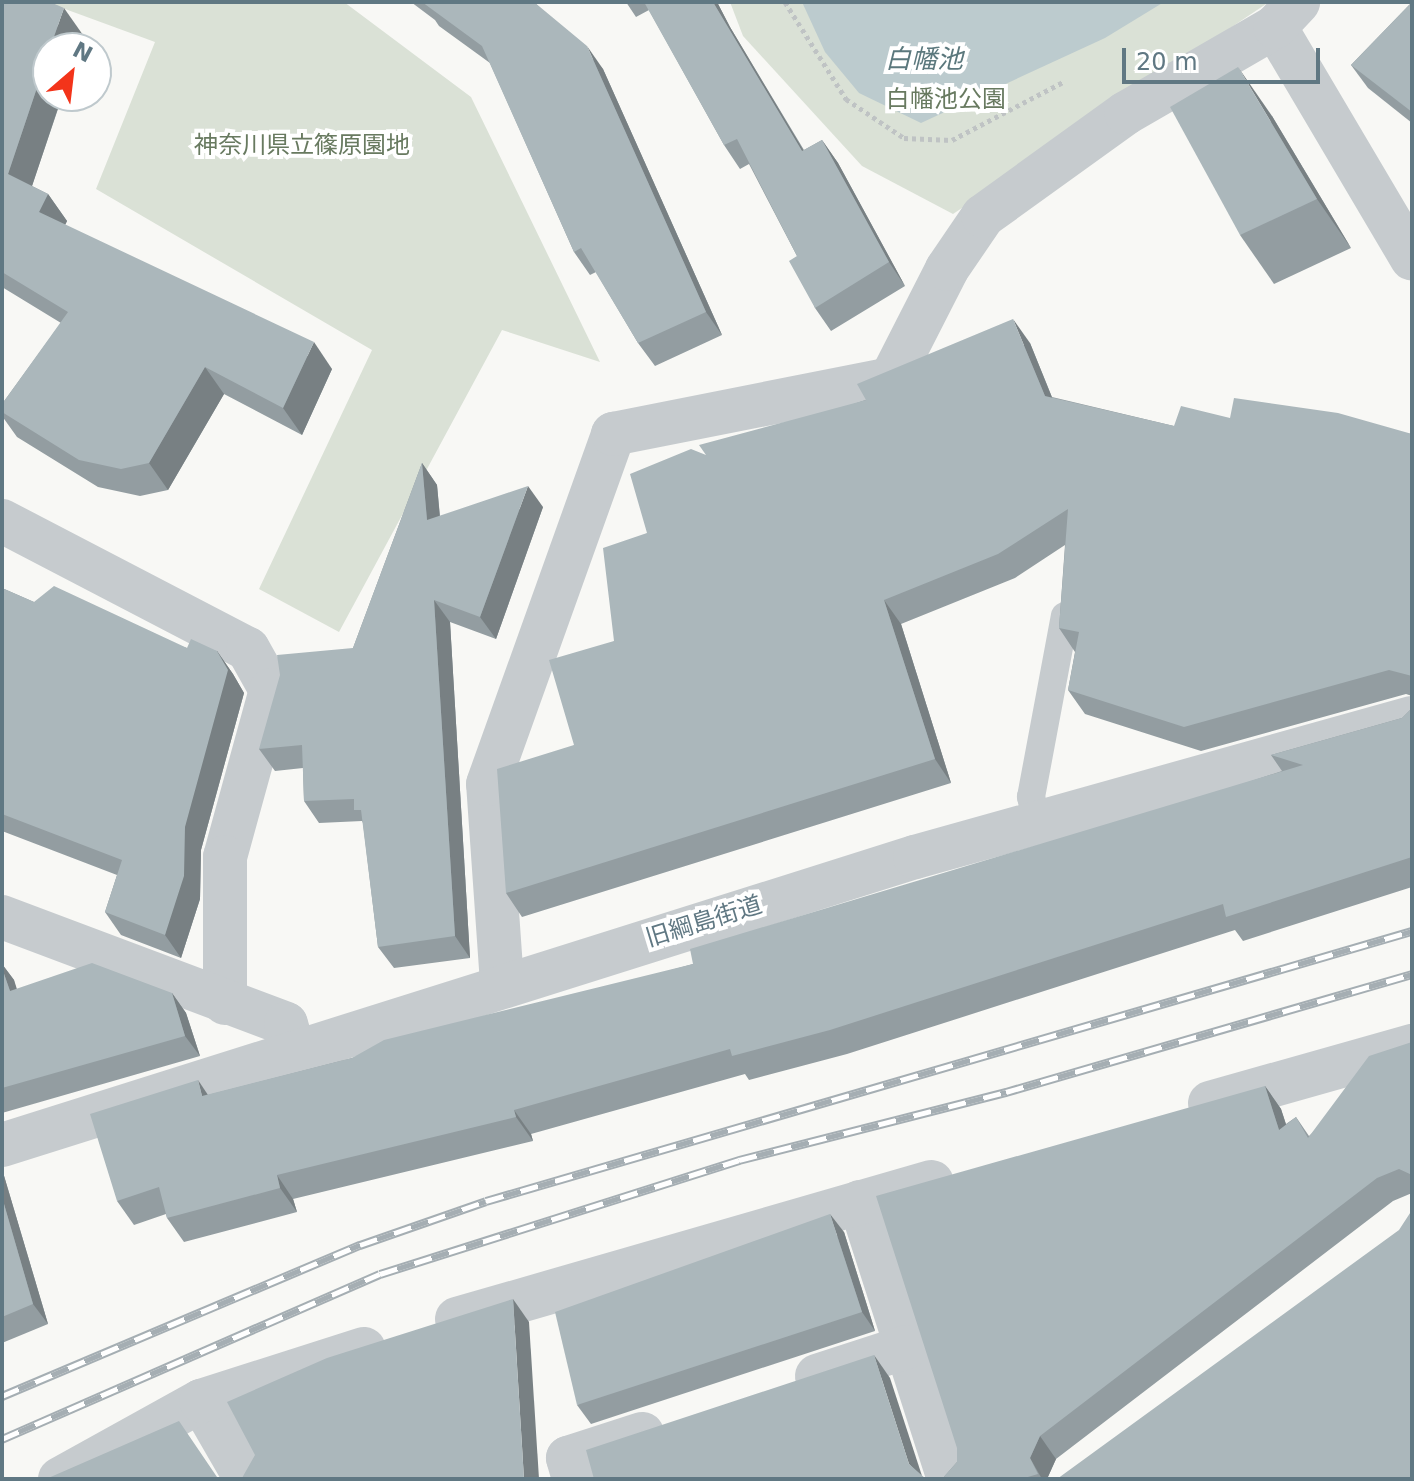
<!DOCTYPE html>
<html>
<head>
<meta charset="utf-8">
<style>
	body { margin:0 }
	#map { position:relative; width:1414px; height:1481px; overflow:hidden; background:#f8f8f5; font-family:"DejaVu Sans","Noto Sans JP",sans-serif }
	div>[style] { position:absolute }
	[style*='--x'] { left:calc(var(--x)*1px); top:calc(var(--y)*1px); width:calc(var(--w)*1px); rotate:calc(var(--a)*1deg) }
	.green>* { inset:0; background:#dae1d6 }
	.water>* { inset:0; background:#bccbce }
	.path>* { height:5px; margin-top:-2.5px; transform-origin:0; background:repeating-linear-gradient(90deg,#bfc3c4 0 4px,transparent 0 8px) }
	.service>* { height:28px; margin:-14px; padding:0 14px; transform-origin:14px; border-radius:14px; background:#c6cbce }
	.minor>* { height:44px; margin:-22px; padding:0 22px; transform-origin:22px; border-radius:22px; background:#c6cbce }
	.rail>* { height:9px; margin-top:-4.5px; transform-origin:0; background:repeating-linear-gradient(90deg,#fff 0 18px,#a5aeb3 0 36px); box-sizing:border-box; border-block:2px solid #a5aeb3 }
	.wall>* { inset:0; background:#939da1 }
	.shaded-wall>* { inset:0; background:#788083 }
	.building>* { inset:0; background:#abb7bb }
	span { translate:-50% -50%; white-space:nowrap; text-align:center; line-height:1.15; -webkit-text-stroke:8px #fff; paint-order:stroke }
	.park-label { font-size:24px; color:#687a60 }
	.street-label { font-size:24px; color:#607883 }
	.water-label { font-size:26px; color:#5b787d; font-style:italic }
	.frame { position:absolute; inset:0; border:4px solid #607883; pointer-events:none }
	.north { position:absolute; left:32px; top:32px; width:80px; height:80px; box-sizing:border-box; background:#fff; border:2px solid #bfc9cd; border-radius:50%; rotate:28deg; font-size:22px; font-weight:700; line-height:32px; text-align:center; color:#607883 }
	.north::after { content:''; display:block; margin:auto; width:28px; height:36px; background:#f3341a; clip-path:polygon(50% 0,100% 100%,50% 72%,0 100%) }
	.scale { position:absolute; left:1122px; top:48px; width:198px; height:36px; box-sizing:border-box; border:4px solid #607883; border-top:0; padding-left:10px; font-size:24px; line-height:28px; white-space:nowrap; color:#607883; -webkit-text-stroke:6px #fff; paint-order:stroke }
</style>
</head>
<body>
<div id="map">
	<div class="green">
		<i style="clip-path:polygon(46px 2px,344px 2px,471px 97px,600px 362px,502px 330px,339px 632px,259px 589px,372px 350px,96px 189px,155px 42px)"></i>
		<i style="clip-path:polygon(730px 2px,1269px 2px,953px 214px,862px 166px,743px 36px)"></i>
	</div>
	<div class="water">
		<i style="clip-path:polygon(802px 2px,1164px 2px,1105px 38px,921px 123px,859px 93px,825px 52px)"></i>
	</div>
	<div class="path">
		<i style="--x:785;--y:2;--w:115;--a:57.8"></i>
		<i style="--x:846;--y:99;--w:70;--a:33.9"></i>
		<i style="--x:904;--y:138;--w:48;--a:2.4"></i>
		<i style="--x:952;--y:140;--w:127;--a:-27.6"></i>
	</div>
	<div class="service">
		<i style="--x:1037;--y:823;--w:27;--a:-103"></i>
		<i style="--x:1031;--y:797;--w:184;--a:-79.4"></i>
	</div>
	<div class="minor">
		<i style="--x:1275;--y:27;--w:269;--a:59.4"></i>
		<i style="--x:2;--y:521;--w:277;--a:27.5"></i>
		<i style="--x:248;--y:649;--w:47;--a:60.7"></i>
		<i style="--x:271;--y:690;--w:173;--a:105.4"></i>
		<i style="--x:225;--y:857;--w:146;--a:90"></i>
		<i style="--x:2;--y:917;--w:303;--a:20.6"></i>
		<i style="--x:286;--y:1024;--w:32;--a:74"></i>
		<i style="--x:502;--y:983;--w:199;--a:-94"></i>
		<i style="--x:488;--y:784;--w:372;--a:-70.3"></i>
		<i style="--x:613;--y:434;--w:283;--a:-11.2"></i>
		<i style="--x:891;--y:379;--w:123;--a:-63"></i>
		<i style="--x:947;--y:269;--w:64;--a:-55.8"></i>
		<i style="--x:983;--y:216;--w:176;--a:-35.8"></i>
		<i style="--x:1126;--y:113;--w:172;--a:-30"></i>
		<i style="--x:1275;--y:27;--w:34;--a:-47"></i>
		<i style="--x:1210;--y:1103;--w:210;--a:-15.8"></i>
		<i style="--x:2;--y:1145;--w:957;--a:-17.51"></i>
		<i style="--x:915;--y:857;--w:516;--a:-15.63"></i>
		<i style="--x:860;--y:1202;--w:291;--a:72.2"></i>
		<i style="--x:457;--y:1319;--w:494;--a:-16.1"></i>
		<i style="--x:817;--y:1376;--w:94;--a:-18"></i>
		<i style="--x:201;--y:1401;--w:90;--a:60"></i>
		<i style="--x:60;--y:1479;--w:161;--a:-29"></i>
		<i style="--x:201;--y:1401;--w:171;--a:-17.7"></i>
		<i style="--x:574;--y:1479;--w:22;--a:-106"></i>
		<i style="--x:568;--y:1458;--w:78;--a:-18"></i>
	</div>
	<div class="rail">
		<i style="--x:2;--y:1396;--w:389;--a:-22.9"></i>
		<i style="--x:360;--y:1245;--w:133;--a:-19.2"></i>
		<i style="--x:486;--y:1201;--w:965;--a:-16.26"></i>
		<i style="--x:2;--y:1439;--w:412;--a:-23.6"></i>
		<i style="--x:380;--y:1274;--w:377;--a:-17.6"></i>
		<i style="--x:739;--y:1160;--w:276;--a:-14.3"></i>
		<i style="--x:1006;--y:1092;--w:423;--a:-16.2"></i>
	</div>
	<div class="wall">
		<i style="clip-path:polygon(411px 2px,534px 2px,603px 69px,722px 335px,655px 366px,638px 343px,596px 272px,590px 275px,574px 252px,490px 63px,439px 26px,435px 20px)"></i>
		<i style="clip-path:polygon(626px 2px,717px 2px,730px 27px,804px 150px,822px 140px,838px 163px,905px 286px,831px 331px,815px 308px,797px 256px,749px 164px,740px 169px,724px 145px,649px 10px,636px 17px)"></i>
		<i style="clip-path:polygon(1412px 2px,1412px 123px,1368px 88px,1351px 65px)"></i>
		<i style="clip-path:polygon(2px 7px,83px 35px,32px 186px,48px 194px,67px 221px,65px 225px,332px 369px,302px 435px,224px 394px,168px 490px,140px 496px,98px 487px,17px 437px,2px 416px,2px 404px,61px 323px,2px 287px)"></i>
		<i style="clip-path:polygon(1272px 116px,1351px 248px,1274px 284px,1240px 235px)"></i>
		<i style="clip-path:polygon(1030px 343px,1052px 397px,1174px 426px,1230px 418px,1412px 434px,1412px 696px,1406px 694px,1201px 751px,1085px 714px,1068px 690px,1075px 652px,1059px 628px,1065px 545px,1015px 578px,901px 624px,951px 783px,522px 917px,506px 893px,574px 745px,614px 641px,647px 533px,706px 455px)"></i>
		<i style="clip-path:polygon(422px 463px,437px 485px,440px 516px,543px 507px,496px 639px,450px 622px,470px 958px,394px 968px,378px 947px,363px 823px,362px 821px,319px 823px,304px 801px,303px 768px,275px 771px,259px 749px,353px 648px)"></i>
		<i style="clip-path:polygon(2px 588px,34px 602px,187px 648px,217px 651px,233px 674px,244px 693px,201px 850px,200px 899px,181px 958px,121px 935px,105px 912px,117px 875px,2px 831px)"></i>
		<i style="clip-path:polygon(1412px 708px,1412px 887px,1243px 941px,1235px 930px,847px 1054px,749px 1080px,745px 1074px,531px 1134px,533px 1141px,293px 1199px,297px 1212px,184px 1242px,167px 1218px,166px 1214px,134px 1225px,117px 1201px,208px 1095px,352px 1058px,693px 964px,1282px 771px,1271px 755px,1402px 718px)"></i>
		<i style="clip-path:polygon(2px 964px,14px 980px,16px 989px,172px 993px,186px 1013px,200px 1056px,2px 1113px)"></i>
		<i style="clip-path:polygon(1412px 1042px,1412px 1193px,1393px 1201px,1056px 1459px,1047px 1479px,942px 1479px,957px 1462px,1265px 1086px,1281px 1109px,1286px 1124px,1296px 1117px,1309px 1136px)"></i>
		<i style="clip-path:polygon(2px 1169px,48px 1324px,2px 1343px)"></i>
		<i style="clip-path:polygon(844px 1232px,875px 1331px,591px 1424px,577px 1405px)"></i>
	</div>
	<div class="shaded-wall">
		<i style="clip-path:polygon(713px 2px,717px 2px,730px 27px,818px 175px,802px 151px)"></i>
		<i style="clip-path:polygon(64px 8px,83px 35px,78px 48px,50px 48px)"></i>
		<i style="clip-path:polygon(587px 46px,603px 69px,722px 335px,706px 312px)"></i>
		<i style="clip-path:polygon(48px 55px,48px 96px,62px 96px,27px 201px,8px 174px)"></i>
		<i style="clip-path:polygon(1238px 67px,1272px 116px,1351px 248px,1317px 199px)"></i>
		<i style="clip-path:polygon(822px 140px,838px 163px,905px 286px,889px 262px)"></i>
		<i style="clip-path:polygon(48px 194px,67px 221px,58px 239px,39px 212px)"></i>
		<i style="clip-path:polygon(1013px 319px,1030px 343px,1061px 420px,1045px 396px)"></i>
		<i style="clip-path:polygon(314px 342px,332px 369px,302px 435px,283px 408px)"></i>
		<i style="clip-path:polygon(205px 367px,224px 394px,168px 490px,149px 463px)"></i>
		<i style="clip-path:polygon(422px 463px,437px 485px,442px 542px,427px 520px)"></i>
		<i style="clip-path:polygon(528px 486px,543px 507px,496px 639px,480px 617px)"></i>
		<i style="clip-path:polygon(434px 600px,450px 622px,470px 958px,455px 936px)"></i>
		<i style="clip-path:polygon(884px 600px,901px 624px,951px 783px,935px 759px)"></i>
		<i style="clip-path:polygon(217px 651px,233px 674px,244px 693px,201px 850px,200px 899px,181px 958px,165px 935px)"></i>
		<i style="clip-path:polygon(2px 964px,14px 980px,24px 1011px,10px 991px,2px 968px)"></i>
		<i style="clip-path:polygon(172px 993px,186px 1013px,200px 1056px,185px 1036px)"></i>
		<i style="clip-path:polygon(198px 1080px,214px 1104px,202px 1096px)"></i>
		<i style="clip-path:polygon(1265px 1086px,1281px 1109px,1295px 1153px,1279px 1130px)"></i>
		<i style="clip-path:polygon(514px 1110px,531px 1134px,533px 1141px,516px 1117px)"></i>
		<i style="clip-path:polygon(2px 1169px,48px 1324px,33px 1304px,2px 1197px)"></i>
		<i style="clip-path:polygon(277px 1175px,293px 1199px,297px 1212px,280px 1188px)"></i>
		<i style="clip-path:polygon(830px 1214px,844px 1232px,875px 1331px,862px 1312px)"></i>
		<i style="clip-path:polygon(513px 1299px,529px 1322px,539px 1479px,524px 1479px)"></i>
		<i style="clip-path:polygon(874px 1355px,890px 1378px,923px 1479px,909px 1464px)"></i>
		<i style="clip-path:polygon(1040px 1436px,1056px 1459px,1047px 1479px,1042px 1479px,1030px 1458px)"></i>
	</div>
	<div class="building">
		<i style="clip-path:polygon(4px 2px,50px 2px,64px 8px,50px 48px,48px 48px,48px 55px,8px 174px,48px 194px,39px 212px,314px 342px,283px 408px,205px 367px,149px 463px,121px 469px,79px 460px,2px 412px,2px 404px,68px 312px,2px 272px,2px 7px)"></i>
		<i style="clip-path:polygon(422px 2px,534px 2px,587px 46px,706px 312px,638px 343px,581px 248px,574px 252px,482px 46px)"></i>
		<i style="clip-path:polygon(644px 2px,713px 2px,802px 151px,822px 140px,889px 262px,815px 308px,789px 261px,797px 256px,737px 139px,724px 145px)"></i>
		<i style="clip-path:polygon(1412px 2px,1412px 112px,1351px 65px)"></i>
		<i style="clip-path:polygon(1238px 67px,1317px 199px,1240px 235px,1170px 107px)"></i>
		<i style="clip-path:polygon(1013px 319px,1045px 396px,1174px 426px,1181px 406px,1230px 418px,1234px 398px,1338px 413px,1412px 434px,1412px 676px,1389px 670px,1184px 727px,1068px 690px,1079px 632px,1059px 628px,1068px 509px,998px 554px,884px 600px,935px 759px,506px 893px,497px 769px,574px 745px,549px 660px,614px 641px,603px 548px,647px 533px,630px 474px,691px 449px,706px 455px,699px 445px,866px 400px,857px 384px)"></i>
		<i style="clip-path:polygon(422px 463px,427px 520px,528px 486px,480px 617px,434px 600px,455px 936px,378px 947px,361px 810px,354px 810px,354px 799px,304px 801px,302px 745px,259px 749px,280px 675px,277px 655px,353px 648px)"></i>
		<i style="clip-path:polygon(54px 586px,187px 648px,191px 639px,217px 651px,228px 670px,185px 827px,184px 876px,165px 935px,105px 912px,122px 860px,2px 814px,2px 588px,34px 602px)"></i>
		<i style="clip-path:polygon(1412px 708px,1412px 857px,1226px 917px,1223px 904px,830px 1030px,732px 1056px,730px 1049px,514px 1110px,516px 1117px,277px 1175px,280px 1188px,167px 1218px,159px 1187px,117px 1201px,90px 1114px,198px 1080px,202px 1096px,352px 1058px,384px 1040px,693px 964px,690px 949px,1303px 765px,1271px 755px,1402px 718px)"></i>
		<i style="clip-path:polygon(92px 963px,172px 993px,185px 1036px,2px 1088px,2px 968px,10px 991px)"></i>
		<i style="clip-path:polygon(1412px 1042px,1412px 1175px,1399px 1169px,1377px 1178px,1040px 1436px,1030px 1458px,1038px 1474px,1021px 1479px,942px 1479px,957px 1462px,957px 1448px,876px 1196px,1265px 1086px,1279px 1130px,1296px 1117px,1308px 1138px,1369px 1056px)"></i>
		<i style="clip-path:polygon(2px 1197px,33px 1304px,2px 1317px)"></i>
		<i style="clip-path:polygon(1412px 1210px,1412px 1479px,1057px 1479px,1399px 1230px)"></i>
		<i style="clip-path:polygon(830px 1214px,862px 1312px,577px 1405px,555px 1312px)"></i>
		<i style="clip-path:polygon(513px 1299px,524px 1479px,46px 1479px,179px 1421px,217px 1477px,242px 1478px,255px 1455px,227px 1402px,327px 1358px)"></i>
		<i style="clip-path:polygon(874px 1355px,909px 1464px,926px 1479px,594px 1479px,586px 1450px)"></i>
	</div>
	<div class="park-label">
		<span style="left:946px;top:100px">白幡池公園</span>
		<span style="left:302px;top:146px">神奈川県立篠原園地</span>
	</div>
	<div class="street-label">
		<span style="left:704px;top:922px;rotate:-17deg">旧綱島街道</span>
	</div>
	<div class="water-label">
		<span style="left:924px;top:60px">白幡池</span>
	</div>
	<div class="frame"></div>
	<div class="north">N</div>
	<div class="scale">20 m</div>
</div>
</body>
</html>
